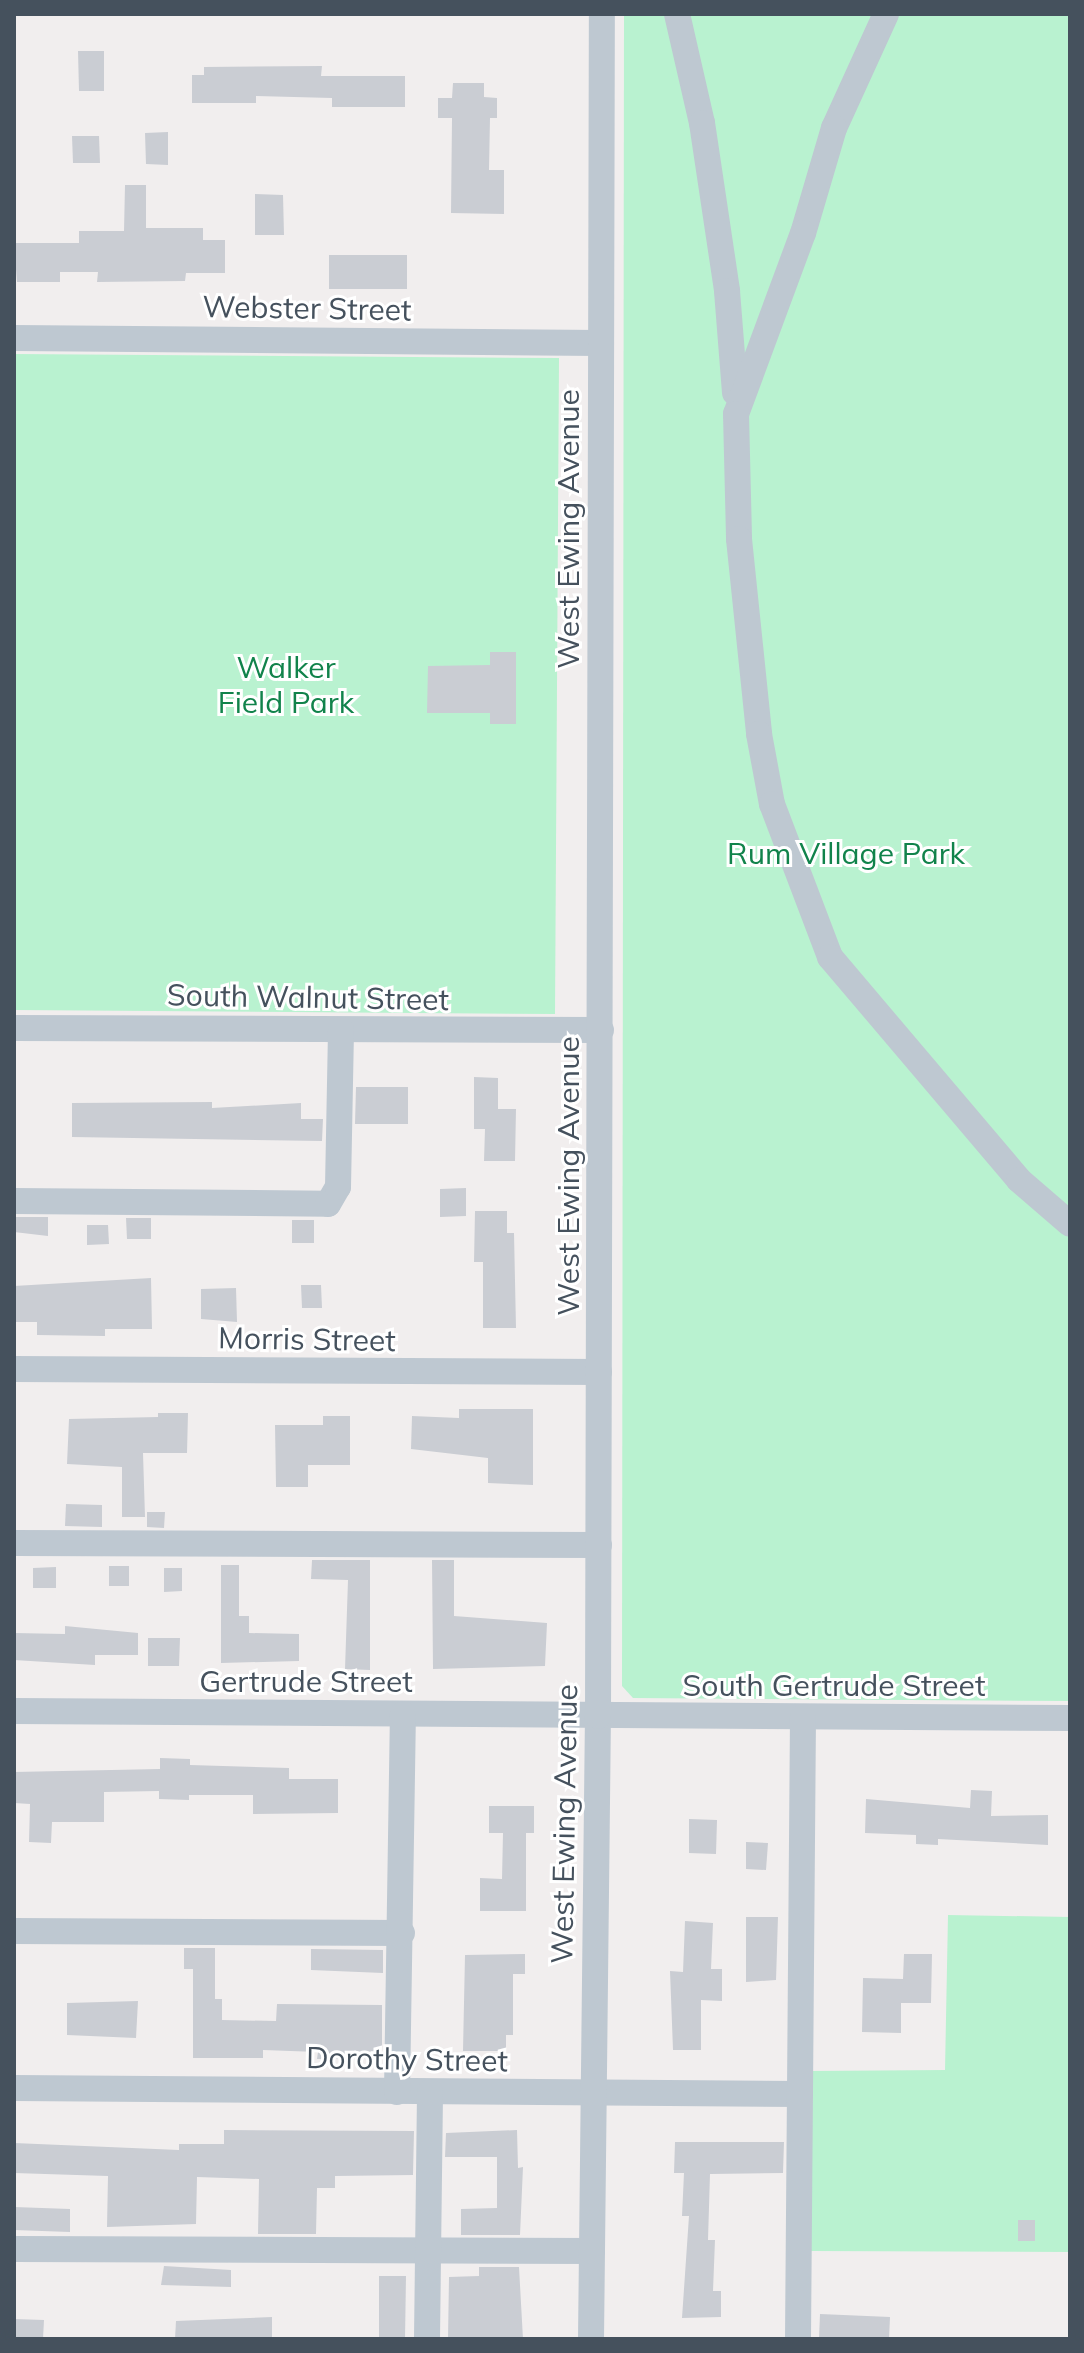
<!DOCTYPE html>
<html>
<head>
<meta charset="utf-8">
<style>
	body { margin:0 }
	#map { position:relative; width:1084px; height:2353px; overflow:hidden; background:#f1eeee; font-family:Mulish,sans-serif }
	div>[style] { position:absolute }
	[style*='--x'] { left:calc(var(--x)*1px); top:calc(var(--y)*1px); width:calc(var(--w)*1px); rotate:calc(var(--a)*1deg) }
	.green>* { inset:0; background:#b9f2d0 }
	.building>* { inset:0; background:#cacdd3 }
	.minor>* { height:26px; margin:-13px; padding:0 13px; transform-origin:13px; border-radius:13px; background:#bec8d1 }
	span { translate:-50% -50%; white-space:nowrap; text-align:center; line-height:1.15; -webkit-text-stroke:6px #fff; paint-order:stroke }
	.street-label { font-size:30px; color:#45515d }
	.park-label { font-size:30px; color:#11834b }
	.frame { position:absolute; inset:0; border:16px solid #45515d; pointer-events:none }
</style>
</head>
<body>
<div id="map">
	<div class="green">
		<i style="clip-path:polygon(624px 14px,1070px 14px,1070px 1701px,633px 1698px,622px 1686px)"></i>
		<i style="clip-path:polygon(14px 354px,559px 358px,555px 1014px,14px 1010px)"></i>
		<i style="clip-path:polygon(948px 1915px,1070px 1917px,1070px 2252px,811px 2251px,811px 2071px,945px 2070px)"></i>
	</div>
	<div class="building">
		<i style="clip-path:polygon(78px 51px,104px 51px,104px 91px,79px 91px)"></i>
		<i style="clip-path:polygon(322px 66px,321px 76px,405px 76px,405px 107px,332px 107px,332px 98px,256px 96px,256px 103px,192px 103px,192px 75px,204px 75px,204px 67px)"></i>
		<i style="clip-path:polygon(453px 83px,484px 83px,484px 97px,497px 98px,497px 118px,490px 118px,489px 170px,504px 170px,504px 214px,451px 213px,452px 118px,438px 118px,438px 98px,452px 98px)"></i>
		<i style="clip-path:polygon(168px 132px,168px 165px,146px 164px,145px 133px)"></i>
		<i style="clip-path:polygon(72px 136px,99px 136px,100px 163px,73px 163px)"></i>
		<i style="clip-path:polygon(125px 185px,146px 185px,146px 228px,203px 228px,203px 240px,225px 240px,225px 273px,186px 273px,185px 281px,97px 282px,98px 272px,60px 272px,60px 282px,17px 282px,14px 243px,79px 243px,79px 231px,124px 231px)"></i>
		<i style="clip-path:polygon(255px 194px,283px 195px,284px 235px,255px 235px)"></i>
		<i style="clip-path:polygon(329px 255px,407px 255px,407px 289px,329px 289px)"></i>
		<i style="clip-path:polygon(490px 652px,516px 652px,516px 724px,490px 724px,490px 713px,427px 713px,428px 666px,490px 665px)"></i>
		<i style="clip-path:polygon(474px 1077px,498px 1078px,498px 1109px,516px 1109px,515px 1161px,484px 1161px,485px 1129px,474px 1129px)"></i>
		<i style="clip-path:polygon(356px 1087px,408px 1087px,408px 1124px,355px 1124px)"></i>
		<i style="clip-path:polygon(212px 1102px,212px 1108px,301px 1103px,301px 1119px,323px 1119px,322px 1141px,72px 1137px,72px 1103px)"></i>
		<i style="clip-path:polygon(466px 1188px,466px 1216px,440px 1217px,440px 1189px)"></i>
		<i style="clip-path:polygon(475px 1211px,507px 1211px,507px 1233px,514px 1233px,516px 1328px,483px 1328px,483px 1262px,474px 1262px)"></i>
		<i style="clip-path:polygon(14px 1217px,48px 1217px,48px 1236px,14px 1232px)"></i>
		<i style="clip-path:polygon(126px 1218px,151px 1218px,151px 1239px,127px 1239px)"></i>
		<i style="clip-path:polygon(292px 1220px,314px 1220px,314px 1243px,292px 1243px)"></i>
		<i style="clip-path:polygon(87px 1225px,108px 1225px,109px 1244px,87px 1245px)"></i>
		<i style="clip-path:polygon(151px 1278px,152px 1329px,105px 1329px,105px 1336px,37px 1335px,37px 1322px,14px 1322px,14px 1286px)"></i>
		<i style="clip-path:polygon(301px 1285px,321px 1285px,322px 1308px,302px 1308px)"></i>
		<i style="clip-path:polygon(236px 1288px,237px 1322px,201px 1319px,201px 1289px)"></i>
		<i style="clip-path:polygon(459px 1409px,533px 1409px,533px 1485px,488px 1483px,488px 1458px,411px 1449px,412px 1416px,459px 1418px)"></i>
		<i style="clip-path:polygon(158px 1413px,188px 1413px,187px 1453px,143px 1453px,145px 1517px,122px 1517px,122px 1467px,67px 1464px,69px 1419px,158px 1417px)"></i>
		<i style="clip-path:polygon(323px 1416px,350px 1416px,350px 1465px,308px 1465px,308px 1487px,276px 1487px,275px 1425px,323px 1425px)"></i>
		<i style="clip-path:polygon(66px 1504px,102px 1505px,102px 1527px,65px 1526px)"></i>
		<i style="clip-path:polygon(147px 1512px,165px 1512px,164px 1528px,147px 1527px)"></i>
		<i style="clip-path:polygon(312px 1560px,370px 1560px,370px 1670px,345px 1669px,348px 1580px,311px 1579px)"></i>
		<i style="clip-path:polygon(432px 1560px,454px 1560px,454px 1616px,547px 1623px,545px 1666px,433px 1669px)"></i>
		<i style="clip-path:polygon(221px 1565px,239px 1565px,239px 1616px,249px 1616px,249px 1633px,299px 1634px,299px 1661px,221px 1663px)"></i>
		<i style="clip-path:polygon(109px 1566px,129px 1566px,129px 1586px,109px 1586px)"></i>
		<i style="clip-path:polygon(56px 1567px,56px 1588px,33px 1588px,33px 1568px)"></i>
		<i style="clip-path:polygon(164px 1568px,182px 1568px,182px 1591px,164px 1592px)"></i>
		<i style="clip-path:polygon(65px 1626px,138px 1633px,138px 1655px,95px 1655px,95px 1665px,14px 1660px,14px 1633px,65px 1634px)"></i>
		<i style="clip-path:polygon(148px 1638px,180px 1638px,179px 1666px,148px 1666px)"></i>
		<i style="clip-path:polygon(160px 1758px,190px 1759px,190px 1765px,289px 1768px,289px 1779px,338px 1779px,338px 1813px,253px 1814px,253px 1795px,189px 1795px,189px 1800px,159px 1799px,159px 1791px,104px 1792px,104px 1822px,52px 1822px,51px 1843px,29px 1842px,30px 1804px,14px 1803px,14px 1772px,160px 1769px)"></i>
		<i style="clip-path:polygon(971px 1790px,992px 1791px,991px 1816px,1048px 1815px,1048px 1845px,938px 1839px,938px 1845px,916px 1844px,916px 1835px,865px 1833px,866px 1799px,970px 1808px)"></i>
		<i style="clip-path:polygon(489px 1806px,534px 1806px,534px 1833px,526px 1833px,526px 1911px,480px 1911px,480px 1878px,502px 1879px,503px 1833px,489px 1833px)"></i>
		<i style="clip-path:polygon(689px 1819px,717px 1820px,716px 1854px,689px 1853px)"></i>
		<i style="clip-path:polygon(746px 1842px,768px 1843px,766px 1870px,746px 1869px)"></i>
		<i style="clip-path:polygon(746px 1917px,778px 1917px,776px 1980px,746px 1982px)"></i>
		<i style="clip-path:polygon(685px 1921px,713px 1923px,711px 1969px,722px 1969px,722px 2001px,701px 2000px,701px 2050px,673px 2050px,670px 1971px,683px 1972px)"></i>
		<i style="clip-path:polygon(184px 1948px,215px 1948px,215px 1999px,222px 1999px,222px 2020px,276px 2021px,277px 2004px,382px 2005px,382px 2059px,317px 2059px,318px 2052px,263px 2050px,263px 2058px,193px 2058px,193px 1969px,184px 1969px)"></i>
		<i style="clip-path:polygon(311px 1949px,383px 1950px,383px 1973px,311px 1970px)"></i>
		<i style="clip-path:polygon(525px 1954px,525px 1974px,513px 1974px,513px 2035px,506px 2035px,506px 2051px,463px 2051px,465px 1955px)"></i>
		<i style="clip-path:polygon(904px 1954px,932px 1954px,931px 2003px,901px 2003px,901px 2033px,862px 2032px,863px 1978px,903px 1979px)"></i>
		<i style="clip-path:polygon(138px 2001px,136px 2038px,67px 2035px,67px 2003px)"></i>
		<i style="clip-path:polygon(224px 2130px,414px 2131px,413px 2175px,335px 2176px,335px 2188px,317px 2188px,316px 2234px,258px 2234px,259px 2179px,197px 2177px,196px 2224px,107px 2227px,108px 2176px,14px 2173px,14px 2143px,179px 2150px,179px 2144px,224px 2144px)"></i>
		<i style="clip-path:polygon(517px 2130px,518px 2168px,523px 2167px,520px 2235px,461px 2235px,461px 2209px,497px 2208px,497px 2157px,445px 2157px,446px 2133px)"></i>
		<i style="clip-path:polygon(675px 2142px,784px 2142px,783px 2173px,710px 2174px,708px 2240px,715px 2240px,713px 2291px,721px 2291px,721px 2317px,682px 2318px,689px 2216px,682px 2216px,684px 2173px,674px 2173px)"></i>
		<i style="clip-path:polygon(14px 2207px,70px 2209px,70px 2232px,14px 2230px)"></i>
		<i style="clip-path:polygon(1018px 2220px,1035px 2220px,1035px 2241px,1018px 2241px)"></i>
		<i style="clip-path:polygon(164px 2266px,231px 2270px,231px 2287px,161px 2285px)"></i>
		<i style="clip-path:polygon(479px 2267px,519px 2267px,523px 2339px,448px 2339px,449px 2277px,479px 2276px)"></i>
		<i style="clip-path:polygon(379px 2276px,406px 2276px,405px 2339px,379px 2339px)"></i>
		<i style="clip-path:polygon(820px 2314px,890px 2317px,889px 2339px,819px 2339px)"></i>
		<i style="clip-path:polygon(272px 2317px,272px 2339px,175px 2339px,176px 2321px)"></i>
		<i style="clip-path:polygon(14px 2319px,44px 2320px,43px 2339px,14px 2339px)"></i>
	</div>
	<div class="minor">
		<i style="--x:677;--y:14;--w:112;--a:77.1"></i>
		<i style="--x:702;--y:123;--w:170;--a:81.5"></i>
		<i style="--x:727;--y:291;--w:102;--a:85.5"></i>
		<i style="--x:886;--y:14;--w:125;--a:114.5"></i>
		<i style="--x:834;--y:128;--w:109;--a:106.4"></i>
		<i style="--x:803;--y:233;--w:193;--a:110.3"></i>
		<i style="--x:736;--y:414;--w:125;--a:88.6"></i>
		<i style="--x:739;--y:539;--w:196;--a:84.1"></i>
		<i style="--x:759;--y:734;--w:71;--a:79.5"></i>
		<i style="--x:772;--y:804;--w:164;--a:69.2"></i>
		<i style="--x:830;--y:957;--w:292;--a:49.7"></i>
		<i style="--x:1019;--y:1180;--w:67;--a:40.8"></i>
		<i style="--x:14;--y:338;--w:586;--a:0.49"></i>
		<i style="--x:14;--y:1028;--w:587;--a:0.2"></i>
		<i style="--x:14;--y:1201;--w:314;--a:0.5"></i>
		<i style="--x:328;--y:1204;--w:20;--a:-60"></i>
		<i style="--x:338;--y:1187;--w:157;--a:-88.9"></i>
		<i style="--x:14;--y:1369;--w:585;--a:0.29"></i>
		<i style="--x:14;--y:1543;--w:585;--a:0.2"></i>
		<i style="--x:14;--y:1711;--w:1056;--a:0.38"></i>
		<i style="--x:14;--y:1931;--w:388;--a:0.3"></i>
		<i style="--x:14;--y:2088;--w:786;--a:0.44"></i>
		<i style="--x:397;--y:2092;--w:378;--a:-89.1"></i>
		<i style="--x:14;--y:2249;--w:578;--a:0.2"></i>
		<i style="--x:427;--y:2339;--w:247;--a:-89.3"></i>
		<i style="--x:591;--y:2339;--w:623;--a:-89.36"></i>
		<i style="--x:598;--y:1716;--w:1702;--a:-89.87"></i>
		<i style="--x:798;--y:2339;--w:622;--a:-89.54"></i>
	</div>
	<div class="street-label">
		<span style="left:307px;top:308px;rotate:1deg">Webster Street</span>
		<span style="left:568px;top:529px;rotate:-90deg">West Ewing Avenue</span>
		<span style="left:308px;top:997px;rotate:1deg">South Walnut Street</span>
		<span style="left:568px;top:1176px;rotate:-90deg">West Ewing Avenue</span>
		<span style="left:307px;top:1339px;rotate:1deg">Morris Street</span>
		<span style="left:306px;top:1681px">Gertrude Street</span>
		<span style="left:834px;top:1685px">South Gertrude Street</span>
		<span style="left:564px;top:1824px;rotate:-89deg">West Ewing Avenue</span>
		<span style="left:407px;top:2059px;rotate:1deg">Dorothy Street</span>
	</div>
	<div class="park-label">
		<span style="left:286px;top:684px">Walker<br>Field Park</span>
		<span style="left:846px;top:853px">Rum Village Park</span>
	</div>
	<div class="frame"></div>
</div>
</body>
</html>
